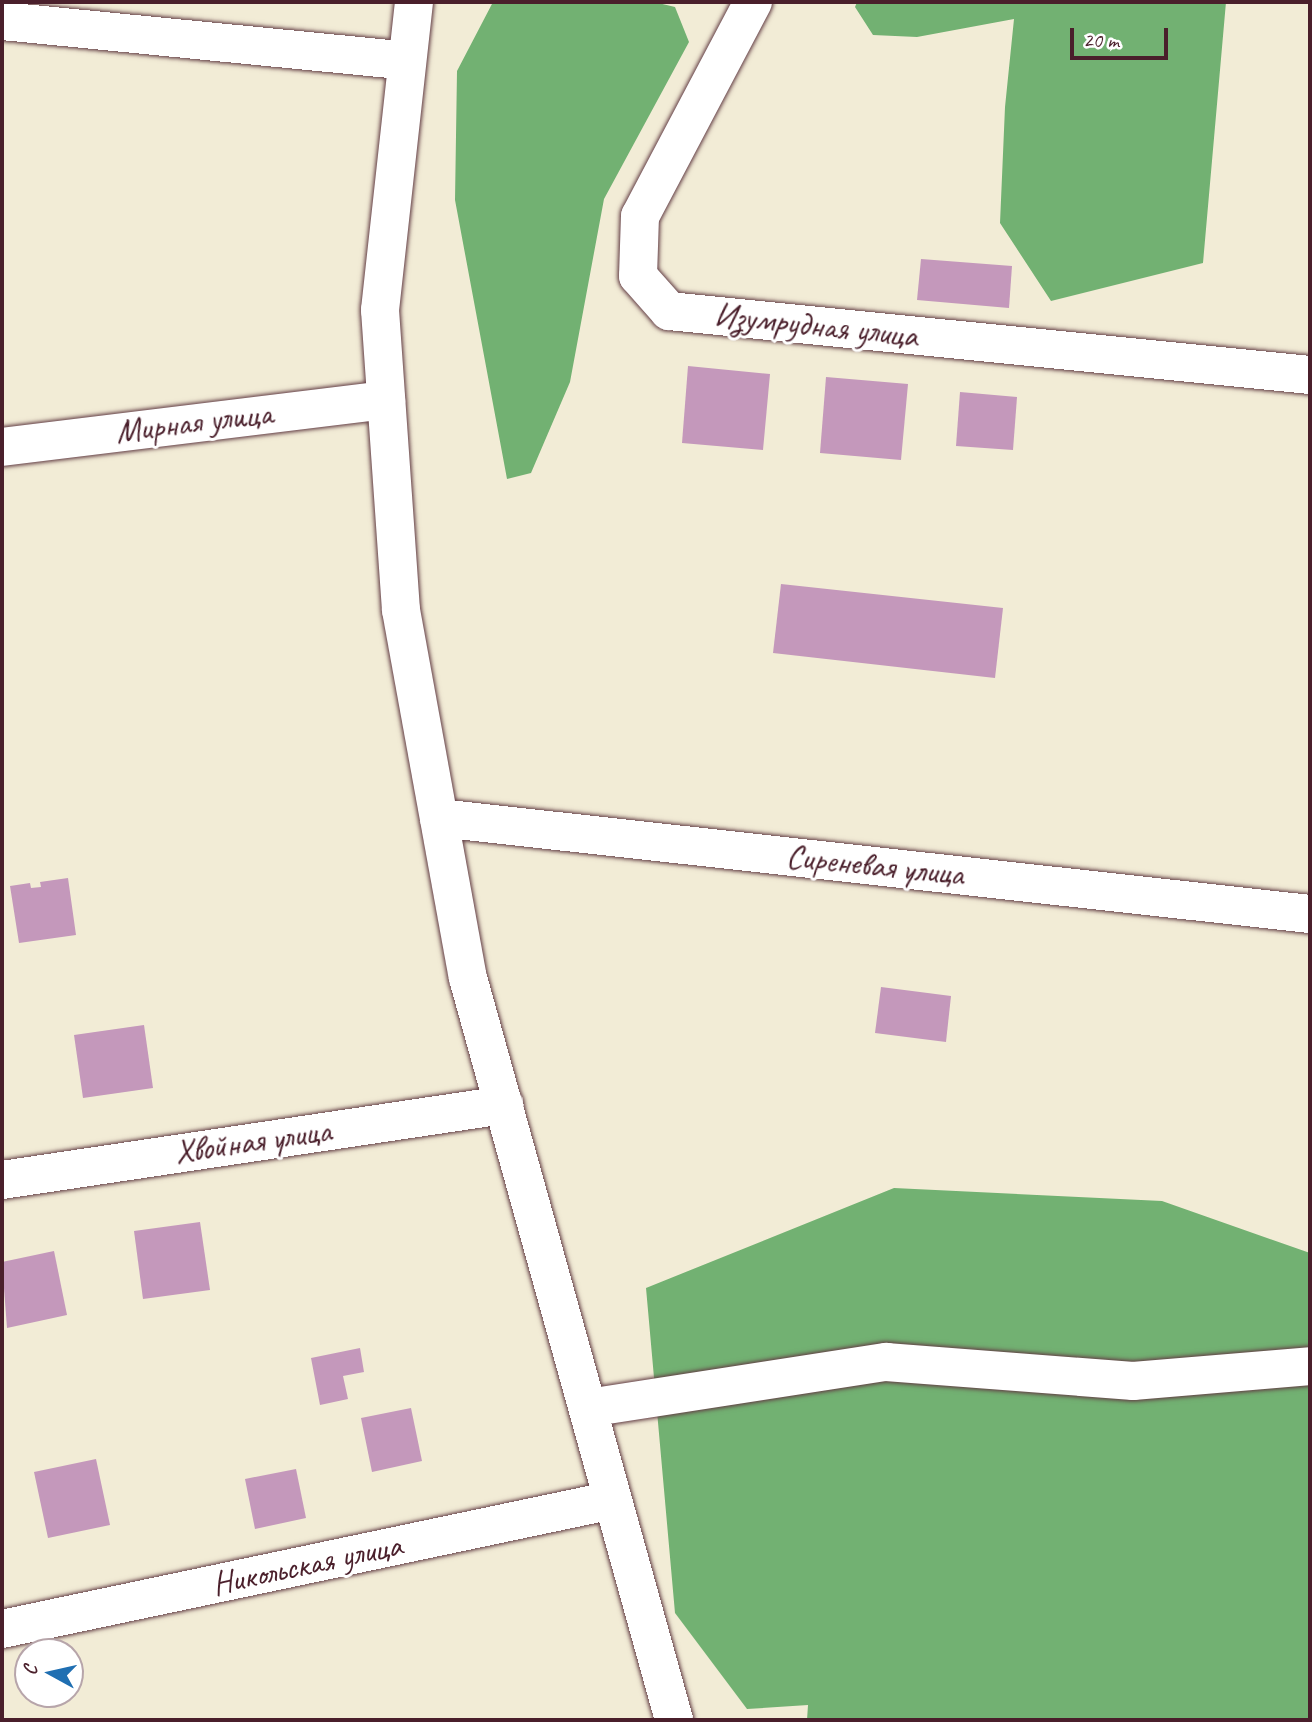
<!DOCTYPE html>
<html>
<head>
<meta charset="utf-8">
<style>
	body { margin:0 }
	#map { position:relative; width:1312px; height:1722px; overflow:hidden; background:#f2ecd6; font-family:Caveat,sans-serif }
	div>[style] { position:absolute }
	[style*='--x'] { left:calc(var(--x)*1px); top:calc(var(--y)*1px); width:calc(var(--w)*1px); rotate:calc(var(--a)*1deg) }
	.forest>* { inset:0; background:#72b172 }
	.building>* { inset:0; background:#c498bb }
	.roads { filter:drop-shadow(0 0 2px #633e45) drop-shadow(0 0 2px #633e45) }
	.minor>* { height:38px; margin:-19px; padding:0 19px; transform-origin:19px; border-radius:19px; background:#fff }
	span { translate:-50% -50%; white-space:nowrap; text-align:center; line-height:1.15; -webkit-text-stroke:6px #fff; paint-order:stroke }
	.street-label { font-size:33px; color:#4a1f2b }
	.frame { position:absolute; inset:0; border:4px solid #4a1f2b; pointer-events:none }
	.north { position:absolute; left:14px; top:1638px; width:70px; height:70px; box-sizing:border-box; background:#fff; border:2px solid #b7a5aa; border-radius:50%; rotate:278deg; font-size:19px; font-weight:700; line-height:28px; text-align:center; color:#4a1f2b }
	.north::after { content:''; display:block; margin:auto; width:24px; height:32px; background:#1f6fb2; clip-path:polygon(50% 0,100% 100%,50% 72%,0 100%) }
	.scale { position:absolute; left:1070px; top:28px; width:98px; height:32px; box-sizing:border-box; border:4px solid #4a1f2b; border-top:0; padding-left:9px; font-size:21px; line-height:24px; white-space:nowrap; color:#4a1f2b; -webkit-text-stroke:5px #fff; paint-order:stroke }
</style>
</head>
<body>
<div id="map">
	<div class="forest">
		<i style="clip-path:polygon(493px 2px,654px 2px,675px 7px,689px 42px,604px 199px,570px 382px,531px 473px,507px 479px,455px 200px,457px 71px)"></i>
		<i style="clip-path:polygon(857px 2px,1226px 2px,1203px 263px,1051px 301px,1000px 223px,1005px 107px,1014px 19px,917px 37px,873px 35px,855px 7px)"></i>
		<i style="clip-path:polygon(894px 1188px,1162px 1201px,1310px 1253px,1310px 1720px,807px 1720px,808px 1705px,747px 1709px,675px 1613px,646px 1288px)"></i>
	</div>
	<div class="building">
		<i style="clip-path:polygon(921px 259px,1012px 266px,1009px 308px,917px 300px)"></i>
		<i style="clip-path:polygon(688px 366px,770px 374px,763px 450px,682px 443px)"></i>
		<i style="clip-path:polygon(826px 377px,908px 384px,901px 460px,820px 453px)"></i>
		<i style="clip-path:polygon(960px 392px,1017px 397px,1013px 450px,956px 446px)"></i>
		<i style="clip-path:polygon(781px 584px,1003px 608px,995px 678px,773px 653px)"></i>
		<i style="clip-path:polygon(68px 878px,76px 935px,19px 943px,10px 886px,30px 883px,31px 888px,41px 887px,40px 882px)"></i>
		<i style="clip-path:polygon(881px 987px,951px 996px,946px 1042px,875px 1033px)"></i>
		<i style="clip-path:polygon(144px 1025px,153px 1088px,83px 1098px,74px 1035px)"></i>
		<i style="clip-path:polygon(200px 1222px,210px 1290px,143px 1299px,134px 1231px)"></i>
		<i style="clip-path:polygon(54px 1251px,67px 1315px,7px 1328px,2px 1262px)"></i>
		<i style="clip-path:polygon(360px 1348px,364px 1372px,343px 1376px,348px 1399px,320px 1405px,311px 1358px)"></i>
		<i style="clip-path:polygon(411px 1408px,422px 1461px,372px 1472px,361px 1418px)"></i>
		<i style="clip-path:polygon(96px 1459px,110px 1525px,48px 1538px,34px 1472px)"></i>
		<i style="clip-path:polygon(296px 1469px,306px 1518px,255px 1529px,245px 1479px)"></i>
	</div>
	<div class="roads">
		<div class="minor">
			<i style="--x:414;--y:2;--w:310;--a:96.3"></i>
			<i style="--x:380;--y:310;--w:301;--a:86"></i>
			<i style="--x:401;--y:610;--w:374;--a:79.7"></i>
			<i style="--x:468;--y:978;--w:770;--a:74.48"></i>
			<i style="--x:753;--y:2;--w:242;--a:117.8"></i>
			<i style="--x:640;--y:216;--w:60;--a:91.9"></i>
			<i style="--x:638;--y:276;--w:47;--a:48.5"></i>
			<i style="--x:669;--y:311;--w:644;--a:5.7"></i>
			<i style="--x:2;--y:21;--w:407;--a:5.6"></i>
			<i style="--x:2;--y:447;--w:387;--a:-7"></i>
			<i style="--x:439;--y:818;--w:876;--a:6.29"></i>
			<i style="--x:2;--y:1180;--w:508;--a:-8.5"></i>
			<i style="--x:588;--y:1408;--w:302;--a:-8.8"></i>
			<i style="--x:886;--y:1362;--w:248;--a:4.4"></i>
			<i style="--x:1133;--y:1381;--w:178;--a:-4.8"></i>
			<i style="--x:2;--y:1629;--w:624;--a:-11.92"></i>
		</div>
	</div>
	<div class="street-label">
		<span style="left:816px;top:326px;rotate:6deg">Изумрудная улица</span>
		<span style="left:194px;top:423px;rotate:-7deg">Мирная улица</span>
		<span style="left:875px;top:866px;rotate:6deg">Сиреневая улица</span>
		<span style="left:253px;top:1142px;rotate:-8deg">Хвойная улица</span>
		<span style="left:307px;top:1565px;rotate:-12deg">Никольская улица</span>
	</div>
	<div class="frame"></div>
	<div class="north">С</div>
	<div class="scale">20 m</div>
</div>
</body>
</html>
